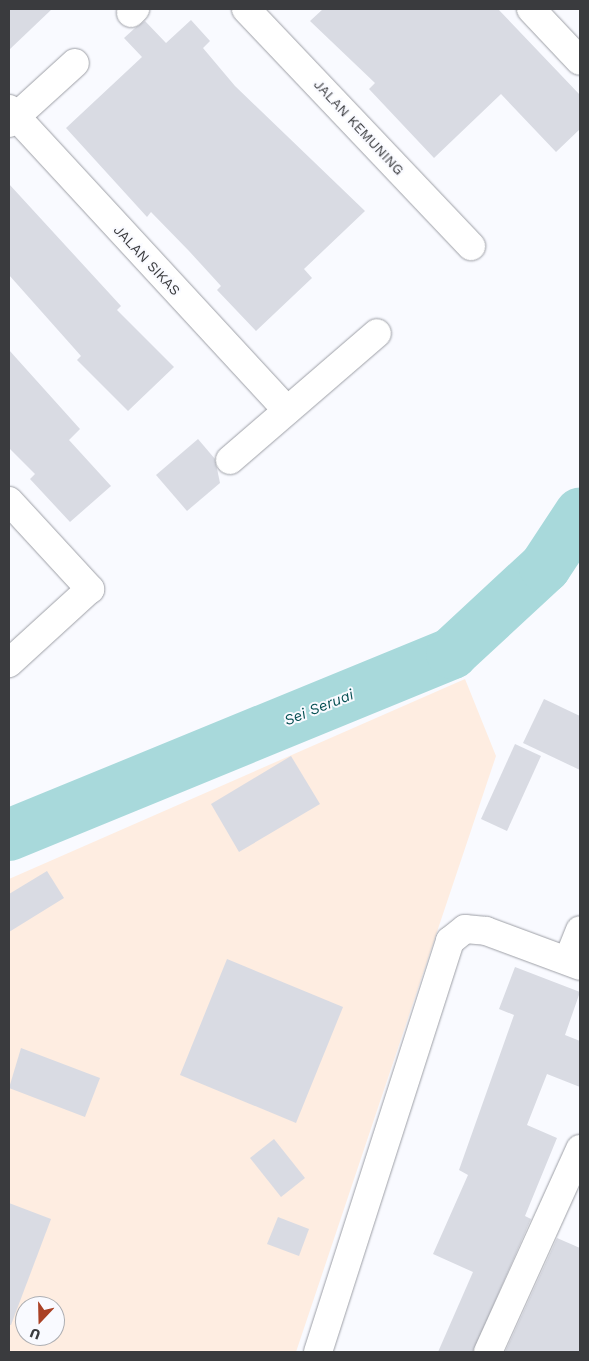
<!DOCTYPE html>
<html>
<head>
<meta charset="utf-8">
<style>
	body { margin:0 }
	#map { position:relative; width:589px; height:1361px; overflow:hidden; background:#f9faff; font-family:"Work Sans",sans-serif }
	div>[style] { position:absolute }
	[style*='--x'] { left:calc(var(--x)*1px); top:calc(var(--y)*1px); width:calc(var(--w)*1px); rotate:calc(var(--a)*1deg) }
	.industrial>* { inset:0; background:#feede1 }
	.river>* { height:52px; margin:-26px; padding:0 26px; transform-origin:26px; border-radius:26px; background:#a8d9db }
	.building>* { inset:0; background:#d9dbe3 }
	.roads { filter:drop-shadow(0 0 1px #9d9fa6) drop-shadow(0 0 1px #9d9fa6) }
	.minor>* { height:28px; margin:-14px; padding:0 14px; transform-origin:14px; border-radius:14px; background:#fff }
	span { translate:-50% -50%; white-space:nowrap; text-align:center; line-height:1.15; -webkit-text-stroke:4px #f9faff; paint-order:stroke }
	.street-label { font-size:14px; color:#3a3b3e }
	.water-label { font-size:15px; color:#065053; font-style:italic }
	.frame { position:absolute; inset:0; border:10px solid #3a3b3e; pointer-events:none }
	.north { position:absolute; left:15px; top:1296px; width:50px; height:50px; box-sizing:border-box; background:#f9faff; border:1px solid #adaeb2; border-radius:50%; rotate:201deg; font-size:14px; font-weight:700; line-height:20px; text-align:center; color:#3a3b3e }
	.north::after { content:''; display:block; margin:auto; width:18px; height:22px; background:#aa4125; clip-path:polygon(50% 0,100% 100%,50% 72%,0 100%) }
</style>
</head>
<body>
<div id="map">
	<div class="industrial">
		<i style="clip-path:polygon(evenodd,465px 679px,496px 756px,296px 1352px,9px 1352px,9px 879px,465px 679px,25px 1306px,55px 1306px,55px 1336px,25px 1336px,25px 1306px)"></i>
	</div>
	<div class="river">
		<i style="--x:9;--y:835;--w:479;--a:-22.3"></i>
		<i style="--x:452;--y:653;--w:127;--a:-42.8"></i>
		<i style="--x:545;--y:567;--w:64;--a:-56.6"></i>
	</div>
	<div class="building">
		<i style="clip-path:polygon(9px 9px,52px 9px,9px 50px)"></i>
		<i style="clip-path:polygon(323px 9px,498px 9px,580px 95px,580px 129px,556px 152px,501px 94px,434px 158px,369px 89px,375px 83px,310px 21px)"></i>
		<i style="clip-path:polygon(191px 20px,210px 41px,203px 48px,235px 86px,365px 211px,304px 269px,312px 278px,256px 331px,217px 290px,221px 286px,189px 251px,151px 212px,147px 217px,66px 128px,142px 57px,124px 38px,135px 28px,145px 21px,166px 43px)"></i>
		<i style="clip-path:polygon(9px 184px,121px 306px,117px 310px,174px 367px,128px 411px,77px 360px,81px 356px,9px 275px)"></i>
		<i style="clip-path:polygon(9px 350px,80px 429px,69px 440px,111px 486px,70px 522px,30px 479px,35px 474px,9px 448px)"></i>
		<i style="clip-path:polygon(198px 439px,215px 459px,220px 483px,187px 511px,156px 475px)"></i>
		<i style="clip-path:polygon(544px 699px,580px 716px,580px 770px,523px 743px)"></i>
		<i style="clip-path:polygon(515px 744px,541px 756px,507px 831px,481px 819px)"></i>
		<i style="clip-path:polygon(291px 756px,320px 804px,239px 852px,211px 804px)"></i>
		<i style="clip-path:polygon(47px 871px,64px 898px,9px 932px,9px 894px)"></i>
		<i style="clip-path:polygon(227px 959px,343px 1007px,296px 1123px,180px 1075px)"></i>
		<i style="clip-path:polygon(515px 967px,580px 992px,565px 1035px,580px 1041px,580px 1087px,547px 1074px,527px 1125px,557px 1138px,525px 1216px,531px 1219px,473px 1352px,438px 1352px,473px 1272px,433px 1254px,468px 1175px,459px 1170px,514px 1015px,499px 1009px)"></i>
		<i style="clip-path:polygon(21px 1048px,100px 1078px,85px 1117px,9px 1088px)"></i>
		<i style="clip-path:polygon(274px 1139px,305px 1178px,281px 1197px,250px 1158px)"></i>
		<i style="clip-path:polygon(9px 1203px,51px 1219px,11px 1325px,9px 1325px)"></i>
		<i style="clip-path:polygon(278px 1217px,309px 1229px,299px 1256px,267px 1244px)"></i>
		<i style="clip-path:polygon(557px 1238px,580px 1248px,580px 1352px,505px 1352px)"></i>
	</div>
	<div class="roads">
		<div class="minor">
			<i style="--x:246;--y:9;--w:327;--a:46.5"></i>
			<i style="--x:531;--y:9;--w:71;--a:46.7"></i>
			<i style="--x:131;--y:13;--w:6;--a:-45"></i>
			<i style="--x:9;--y:109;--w:410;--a:47.3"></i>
			<i style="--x:9;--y:123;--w:89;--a:-42.3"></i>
			<i style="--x:230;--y:460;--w:194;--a:-40.8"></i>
			<i style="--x:9;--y:501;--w:120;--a:47.4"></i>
			<i style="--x:90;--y:589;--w:110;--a:137.6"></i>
			<i style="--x:568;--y:960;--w:32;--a:-68"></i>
			<i style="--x:318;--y:1352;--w:432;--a:-72.2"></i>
			<i style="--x:450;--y:941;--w:19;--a:-39"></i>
			<i style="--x:465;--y:929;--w:21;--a:5"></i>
			<i style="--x:486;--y:931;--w:100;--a:20.4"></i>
			<i style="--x:488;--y:1352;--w:223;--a:-65.6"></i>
		</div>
	</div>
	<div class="street-label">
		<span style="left:359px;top:127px;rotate:47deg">JALAN KEMUNING</span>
		<span style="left:147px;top:260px;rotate:47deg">JALAN SIKAS</span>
	</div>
	<div class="water-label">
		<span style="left:319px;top:708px;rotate:-22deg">Sei Seruai</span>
	</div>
	<div class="frame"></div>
	<div class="north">U</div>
</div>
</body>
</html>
